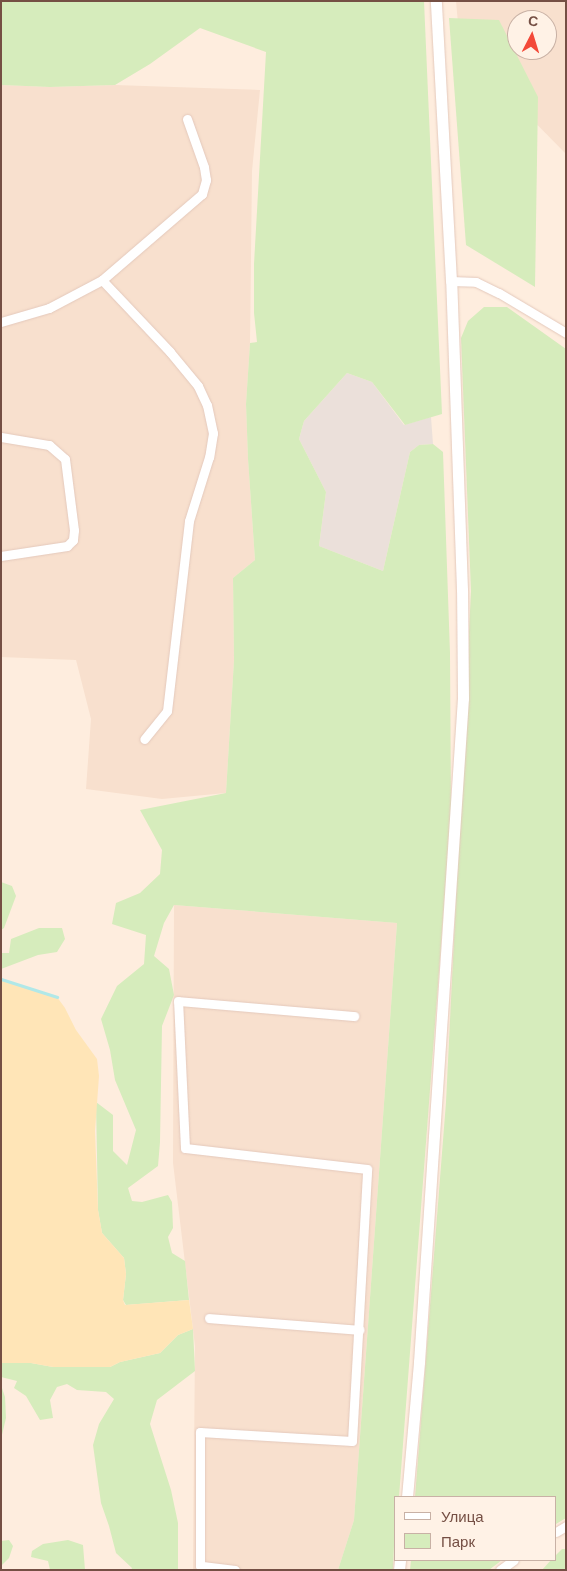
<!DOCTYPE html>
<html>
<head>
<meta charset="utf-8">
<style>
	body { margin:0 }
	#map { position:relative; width:567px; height:1571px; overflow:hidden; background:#feedde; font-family:Barlow,sans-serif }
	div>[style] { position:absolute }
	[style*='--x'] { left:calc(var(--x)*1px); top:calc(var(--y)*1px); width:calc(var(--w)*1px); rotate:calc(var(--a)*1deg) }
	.residential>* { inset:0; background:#f8e0ce }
	.industrial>* { inset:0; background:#ebe0da }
	.green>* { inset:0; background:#d6ecbc }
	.sand>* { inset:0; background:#ffe5b7 }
	.stream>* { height:3px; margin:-1.5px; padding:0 1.5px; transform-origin:1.5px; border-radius:1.5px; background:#b1e8e8 }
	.roads { filter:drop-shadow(0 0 1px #e4c9bc) drop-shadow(0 0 1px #e4c9bc) }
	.minor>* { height:9px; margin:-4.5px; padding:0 4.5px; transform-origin:4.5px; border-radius:4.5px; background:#fff }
	.secondary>* { height:11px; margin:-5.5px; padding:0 5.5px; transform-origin:5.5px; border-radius:5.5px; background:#fff }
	span { translate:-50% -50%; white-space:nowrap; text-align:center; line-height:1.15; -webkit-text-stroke:4px #fff2e6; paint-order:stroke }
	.frame { position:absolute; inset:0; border:2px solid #754f44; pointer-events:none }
	.legend { position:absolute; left:394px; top:1496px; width:162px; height:65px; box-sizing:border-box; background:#fff2e6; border:1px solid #c8b1a5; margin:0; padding:6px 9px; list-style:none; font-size:15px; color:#754f44 }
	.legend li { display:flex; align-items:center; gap:10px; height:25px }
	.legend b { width:25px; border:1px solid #c8b1a5 }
	.north { position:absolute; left:507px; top:10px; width:50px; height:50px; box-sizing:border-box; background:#fff2e6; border:1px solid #c8b1a5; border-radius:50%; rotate:5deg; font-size:14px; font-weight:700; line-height:20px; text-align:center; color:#754f44 }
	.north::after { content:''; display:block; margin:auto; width:18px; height:22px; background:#f34938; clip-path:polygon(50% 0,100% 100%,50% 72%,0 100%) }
</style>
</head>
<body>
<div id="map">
	<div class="residential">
		<i style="clip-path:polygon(evenodd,456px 1px,566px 1px,566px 154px,460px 46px,456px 1px,517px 20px,547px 20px,547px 50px,517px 50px,517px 20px)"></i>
		<i style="clip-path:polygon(1px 85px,50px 87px,115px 85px,260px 90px,252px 171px,250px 343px,246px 404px,248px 459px,255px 560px,233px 578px,234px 660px,226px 793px,162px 799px,86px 789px,91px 719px,76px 660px,1px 657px)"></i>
		<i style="clip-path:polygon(174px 905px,397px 923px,354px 1520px,338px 1570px,193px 1570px,195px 1346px,173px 1163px)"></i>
	</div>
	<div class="industrial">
		<i style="clip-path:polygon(347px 373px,372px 382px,404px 425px,431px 417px,433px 444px,419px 445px,410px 452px,383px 571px,319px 546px,326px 492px,299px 439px,304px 421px)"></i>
	</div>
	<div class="green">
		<i style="clip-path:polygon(1px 1px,424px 1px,442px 414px,405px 425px,372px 382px,347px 373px,304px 421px,299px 439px,326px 492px,319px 546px,383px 571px,410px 452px,419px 445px,433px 444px,443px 452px,450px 653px,451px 814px,399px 1497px,396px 1497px,393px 1570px,338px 1570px,354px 1520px,397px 923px,174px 905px,164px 923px,154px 956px,169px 969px,174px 995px,162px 1026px,160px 1142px,158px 1166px,128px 1188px,132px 1201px,142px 1202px,168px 1195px,172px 1202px,173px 1228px,168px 1237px,172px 1253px,185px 1261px,189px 1300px,126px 1305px,123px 1300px,126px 1274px,124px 1258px,102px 1233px,98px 1210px,96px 1102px,113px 1115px,113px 1151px,127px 1165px,136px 1130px,115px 1080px,110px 1050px,101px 1019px,117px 986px,144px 964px,146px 935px,112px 924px,116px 903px,140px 893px,160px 874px,162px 850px,140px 810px,226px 793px,234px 660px,233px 578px,255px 560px,248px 459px,246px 404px,250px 343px,257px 342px,254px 313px,254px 264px,266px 52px,200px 28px,150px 64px,115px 85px,50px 87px,1px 85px)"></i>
		<i style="clip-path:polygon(449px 18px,499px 20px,538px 97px,535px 287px,466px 245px)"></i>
		<i style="clip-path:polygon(484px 307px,507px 307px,566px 349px,566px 1518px,556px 1524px,556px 1497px,415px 1497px,446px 1102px,471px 591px,461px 338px,468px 321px)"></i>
		<i style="clip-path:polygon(1px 882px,12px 886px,16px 896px,4px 928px,1px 930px)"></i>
		<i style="clip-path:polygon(39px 928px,62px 928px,65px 939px,57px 952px,38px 955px,1px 969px,1px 953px,9px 953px,11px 939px)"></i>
		<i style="clip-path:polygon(193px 1329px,195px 1371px,157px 1400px,150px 1424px,171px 1490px,178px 1523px,178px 1570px,131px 1570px,132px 1568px,116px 1553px,109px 1526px,101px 1503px,93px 1445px,99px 1424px,114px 1399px,106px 1392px,77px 1390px,67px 1384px,57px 1387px,50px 1400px,53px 1418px,40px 1420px,26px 1396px,14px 1388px,17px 1381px,1px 1377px,1px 1363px,31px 1363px,53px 1367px,110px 1367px,120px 1362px,160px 1353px,178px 1335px)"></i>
		<i style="clip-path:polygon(1px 1385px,5px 1397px,6px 1418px,1px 1439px)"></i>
		<i style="clip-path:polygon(9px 1540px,13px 1546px,9px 1558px,1px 1566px,1px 1541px)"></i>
		<i style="clip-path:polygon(68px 1540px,83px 1545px,85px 1570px,50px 1570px,48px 1561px,31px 1557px,32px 1551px,43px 1544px)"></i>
		<i style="clip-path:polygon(562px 1549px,566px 1549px,566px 1570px,542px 1570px,551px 1560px,556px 1560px,556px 1555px)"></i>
		<i style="clip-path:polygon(411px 1560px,502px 1560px,489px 1570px,410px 1570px)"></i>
	</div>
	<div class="sand">
		<i style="clip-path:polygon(1px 979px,57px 997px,65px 1008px,76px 1030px,97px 1059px,99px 1076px,95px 1131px,98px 1210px,102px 1233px,124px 1258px,126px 1274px,123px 1300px,125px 1305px,189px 1300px,193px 1329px,178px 1335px,160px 1353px,120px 1362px,110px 1367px,53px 1367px,31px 1363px,1px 1363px)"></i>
	</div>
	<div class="stream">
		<i style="--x:1;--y:979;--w:59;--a:17.8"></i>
	</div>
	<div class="roads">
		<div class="minor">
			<i style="--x:102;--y:280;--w:99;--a:46.6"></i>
			<i style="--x:170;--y:352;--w:44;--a:50.5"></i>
			<i style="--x:198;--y:386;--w:21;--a:65"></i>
			<i style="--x:207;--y:405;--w:29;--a:78"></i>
			<i style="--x:213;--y:433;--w:24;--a:99"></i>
			<i style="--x:209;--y:457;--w:67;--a:107.4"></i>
			<i style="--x:189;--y:521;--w:191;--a:96.6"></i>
			<i style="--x:167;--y:711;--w:36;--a:129"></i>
			<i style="--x:451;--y:281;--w:25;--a:2"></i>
			<i style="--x:476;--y:282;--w:25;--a:26"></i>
			<i style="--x:499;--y:293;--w:78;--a:30.8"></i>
			<i style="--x:1;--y:322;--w:50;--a:-16.3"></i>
			<i style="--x:49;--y:308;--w:60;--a:-27.8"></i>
			<i style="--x:102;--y:280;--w:132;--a:-40.7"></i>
			<i style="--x:202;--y:194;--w:15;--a:-74"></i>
			<i style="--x:206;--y:180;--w:13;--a:-99"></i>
			<i style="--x:204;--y:167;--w:51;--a:-109.5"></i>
			<i style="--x:1;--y:437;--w:49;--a:9.5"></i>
			<i style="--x:49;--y:445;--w:21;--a:41"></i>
			<i style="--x:65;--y:459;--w:72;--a:82.8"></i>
			<i style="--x:74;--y:530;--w:10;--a:96"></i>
			<i style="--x:73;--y:540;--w:8;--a:135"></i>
			<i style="--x:67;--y:546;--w:67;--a:171.4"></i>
			<i style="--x:209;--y:1318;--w:151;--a:4.5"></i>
			<i style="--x:556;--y:1532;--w:12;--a:-31"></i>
			<i style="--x:235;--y:1570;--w:35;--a:-173"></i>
			<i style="--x:200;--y:1566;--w:134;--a:-90"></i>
			<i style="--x:200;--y:1432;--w:152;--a:3.4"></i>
			<i style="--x:352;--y:1441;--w:272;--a:-86.8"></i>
			<i style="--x:367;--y:1169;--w:183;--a:-173.4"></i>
			<i style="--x:185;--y:1148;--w:147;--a:-92.7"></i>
			<i style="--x:178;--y:1001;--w:177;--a:4.9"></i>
			<i style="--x:500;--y:1570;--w:17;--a:-36"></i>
		</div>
		<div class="secondary">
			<i style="--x:407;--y:1497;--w:136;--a:-84.9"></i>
			<i style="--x:419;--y:1362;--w:665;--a:-86.21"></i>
			<i style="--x:463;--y:698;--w:108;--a:-90.5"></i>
			<i style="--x:462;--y:590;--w:309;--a:-92"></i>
			<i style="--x:451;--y:281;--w:280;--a:-93.1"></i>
			<i style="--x:399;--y:1570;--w:10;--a:-84"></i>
		</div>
	</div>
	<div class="frame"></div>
	<ul class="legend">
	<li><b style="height:6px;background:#fff"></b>Улица</li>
	<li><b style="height:14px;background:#d6ecbc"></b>Парк</li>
	</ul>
	<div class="north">С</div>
</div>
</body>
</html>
